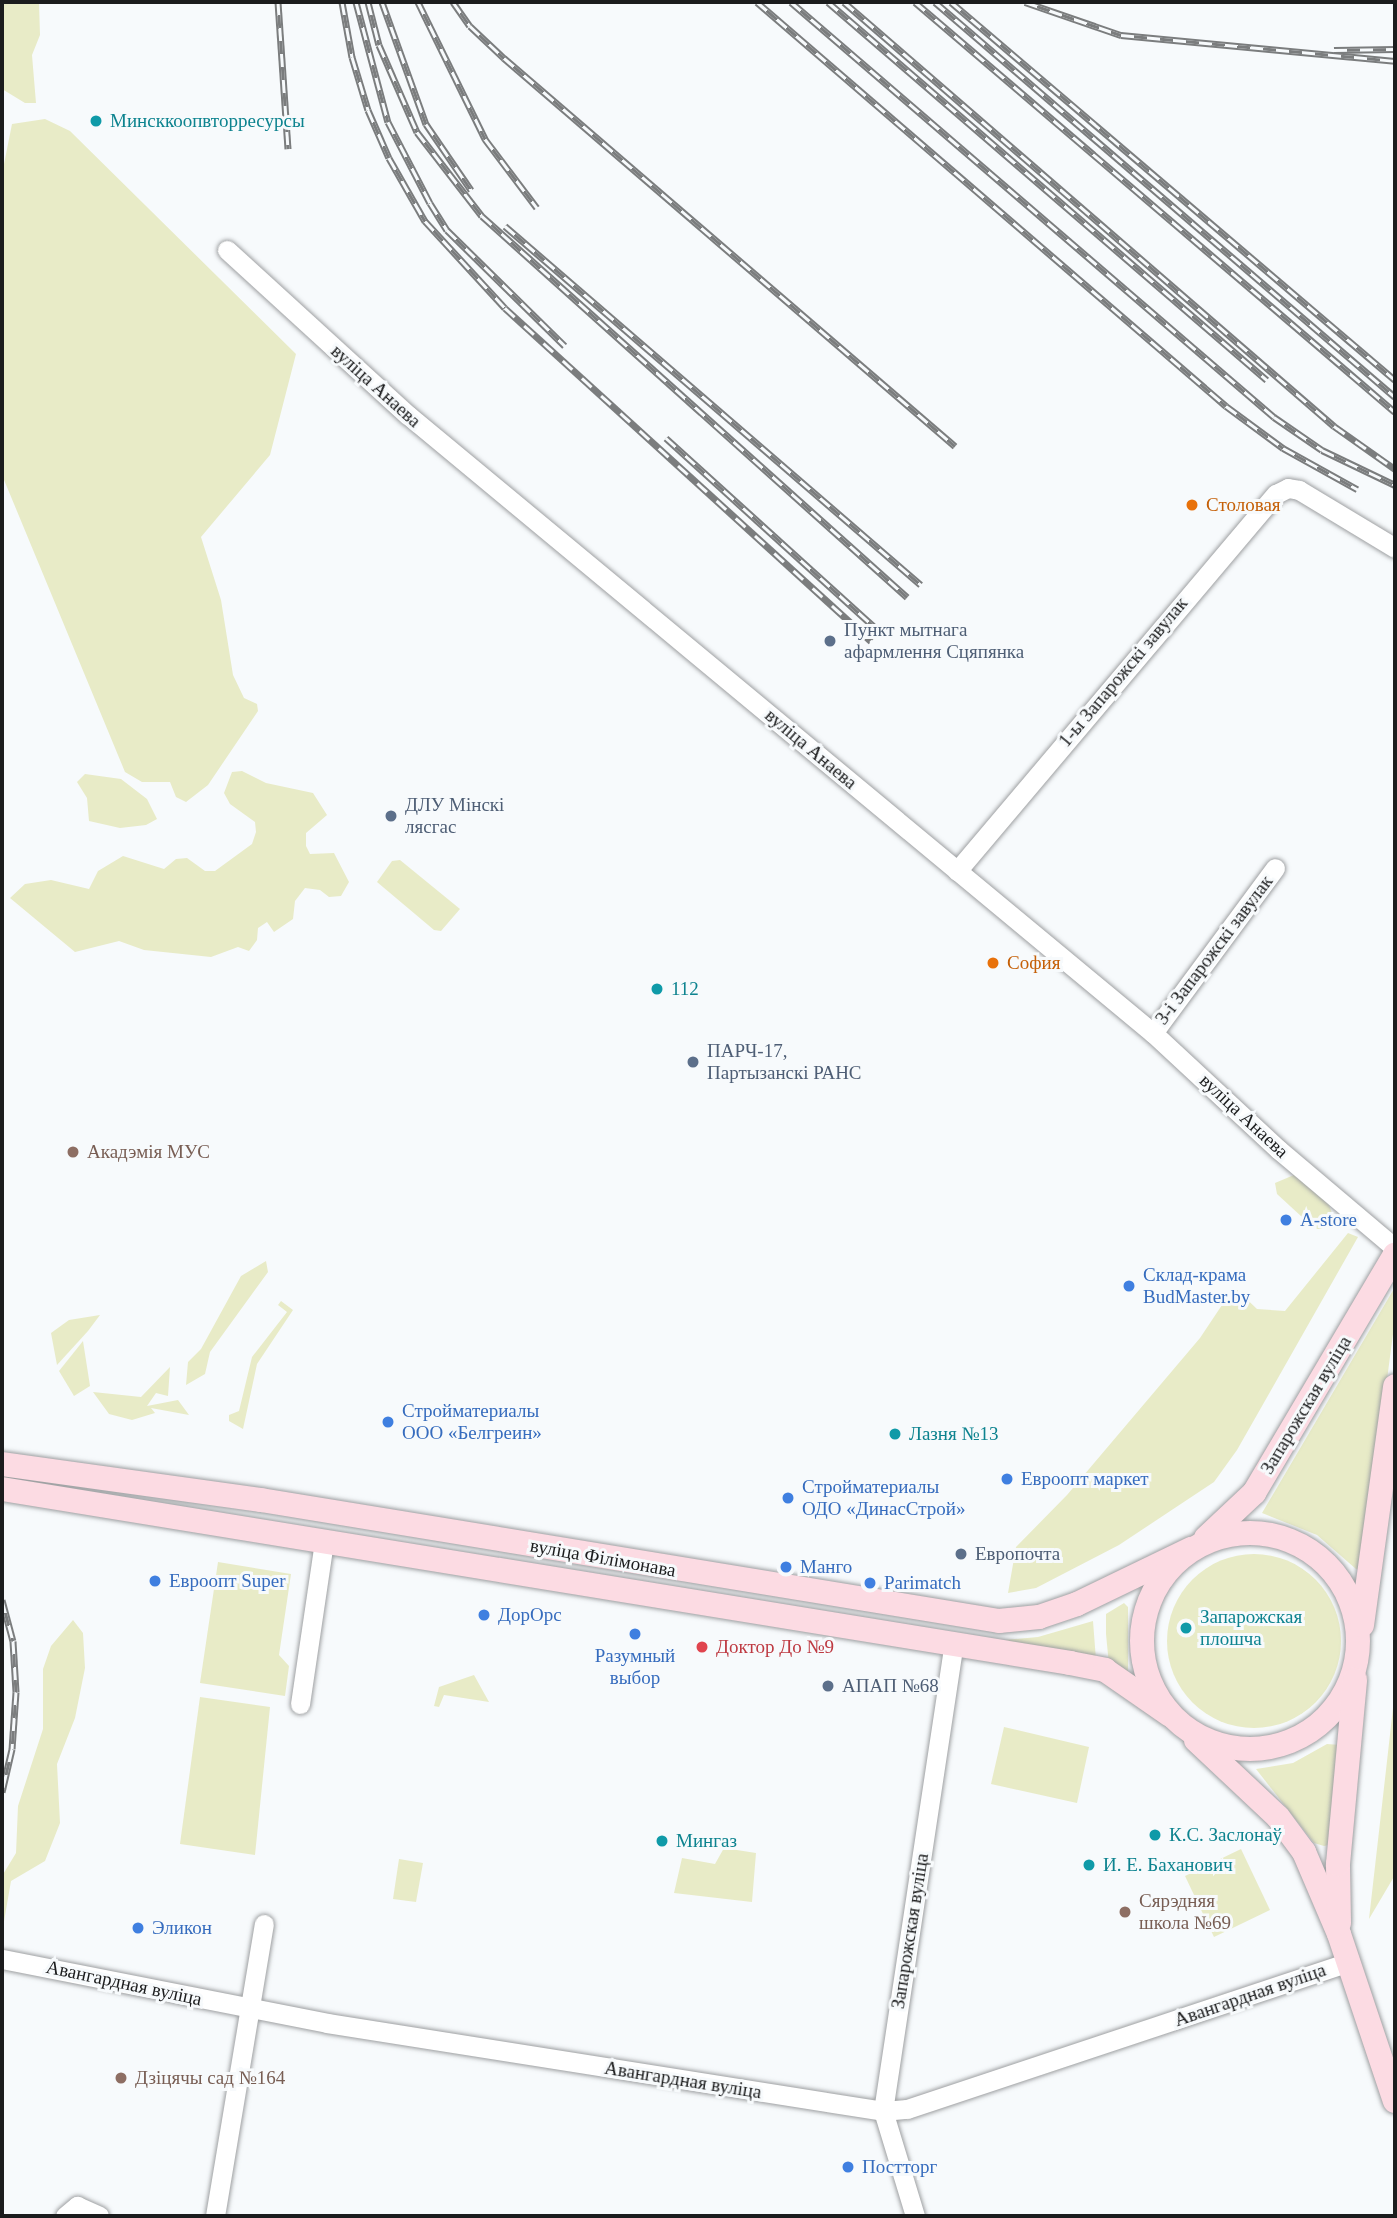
<!DOCTYPE html>
<html>
<head>
<meta charset="utf-8">
<style>
	body { margin:0 }
	#map { position:relative; width:1397px; height:2218px; overflow:hidden; background:#f7fafc; font-family:Georgia,serif }
	div>[style] { position:absolute }
	[style*='--x'] { left:calc(var(--x)*1px); top:calc(var(--y)*1px); width:calc(var(--w)*1px); rotate:calc(var(--a)*1deg) }
	.green>* { inset:0; background:#e8ebc7 }
	.round { border-radius:50% }
	.roads { filter:drop-shadow(0 0 2px #9ea0a2) drop-shadow(0 0 2px #9ea0a2) }
	.minor>* { height:19px; margin:-9.5px; padding:0 9.5px; transform-origin:9.5px; border-radius:9.5px; background:#fff }
	.major>* { height:24px; margin:-12px; padding:0 12px; transform-origin:12px; border-radius:12px; background:#fcdbe3 }
	.major>.ring { margin:-12px; padding:0; box-sizing:content-box; background:none; border:24px solid #fcdbe3; border-radius:50% }
	.rail>* { height:7px; margin-top:-3.5px; transform-origin:0; background:repeating-linear-gradient(90deg,#f7fafc 0 13px,#7b7d7e 0 26px); box-sizing:border-box; border-block:2px solid #7b7d7e }
	.dots>* { width:19px; height:19px; translate:-50% -50%; box-sizing:border-box; border:4px solid #f7fafc; border-radius:50% }
	span { translate:-50% -50%; white-space:nowrap; text-align:center; line-height:1.15; -webkit-text-stroke:6px #f7fafc; paint-order:stroke }
	.culture-label { font-size:19px; color:#0d838f }
	.left { translate:0 -50%; text-align:left }
	.street-label { font-size:19px; color:#1b1c1d }
	.food-label { font-size:19px; color:#c56008 }
	.service-label { font-size:19px; color:#4e5e75 }
	.education-label { font-size:19px; color:#785e54 }
	.shop-label { font-size:19px; color:#366cbe }
	.health-label { font-size:19px; color:#be3a42 }
	.frame { position:absolute; inset:0; border:4px solid #1b1c1d; pointer-events:none }
</style>
</head>
<body>
<div id="map">
	<div class="green">
		<i style="clip-path:polygon(2px 2px,39px 2px,40px 35px,32px 55px,36px 103px,25px 103px,2px 89px)"></i>
		<i style="clip-path:polygon(45px 119px,70px 131px,296px 354px,270px 455px,201px 537px,221px 600px,233px 675px,244px 698px,257px 704px,258px 711px,208px 785px,186px 802px,176px 797px,170px 782px,142px 782px,125px 772px,2px 475px,2px 174px,12px 124px)"></i>
		<i style="clip-path:polygon(242px 771px,266px 783px,313px 793px,327px 815px,306px 833px,306px 846px,310px 854px,334px 853px,349px 882px,341px 896px,329px 897px,320px 890px,305px 888px,295px 901px,293px 919px,274px 932px,267px 922px,258px 928px,257px 940px,249px 951px,238px 947px,211px 957px,144px 950px,119px 941px,75px 952px,10px 898px,25px 884px,51px 880px,89px 889px,98px 871px,123px 856px,164px 869px,176px 859px,187px 858px,205px 871px,215px 871px,252px 844px,256px 832px,255px 822px,230px 804px,224px 793px,232px 772px)"></i>
		<i style="clip-path:polygon(85px 774px,121px 779px,147px 799px,157px 819px,146px 825px,120px 828px,89px 821px,87px 798px,77px 782px)"></i>
		<i style="clip-path:polygon(400px 860px,460px 909px,441px 931px,434px 930px,377px 882px,392px 861px)"></i>
		<i style="clip-path:polygon(1294px 1175px,1329px 1205px,1333px 1216px,1322px 1229px,1315px 1229px,1277px 1194px,1275px 1183px)"></i>
		<i style="clip-path:polygon(1348px 1233px,1358px 1237px,1237px 1450px,1214px 1482px,1119px 1545px,1036px 1588px,1008px 1593px,1016px 1547px,1067px 1495px,1200px 1338px,1234px 1287px,1257px 1309px,1285px 1311px)"></i>
		<i style="clip-path:polygon(266px 1261px,268px 1272px,210px 1352px,205px 1374px,186px 1385px,188px 1362px,201px 1349px,241px 1276px)"></i>
		<i style="clip-path:polygon(1395px 1287px,1395px 1319px,1362px 1569px,1356px 1569px,1317px 1535px,1262px 1513px)"></i>
		<i style="clip-path:polygon(281px 1301px,293px 1310px,257px 1364px,243px 1429px,229px 1421px,229px 1415px,239px 1411px,252px 1357px,287px 1312px,278px 1305px)"></i>
		<i style="clip-path:polygon(100px 1315px,88px 1331px,57px 1365px,51px 1333px,69px 1320px)"></i>
		<i style="clip-path:polygon(83px 1341px,90px 1386px,74px 1396px,59px 1371px)"></i>
		<i style="clip-path:polygon(170px 1367px,168px 1396px,156px 1393px,147px 1406px,178px 1400px,189px 1415px,151px 1408px,155px 1413px,132px 1420px,109px 1414px,93px 1392px,141px 1397px)"></i>
		<i class="round" style="left:1167px;top:1554px;width:174px;height:174px"></i>
		<i style="clip-path:polygon(218px 1562px,291px 1574px,279px 1655px,289px 1666px,285px 1696px,200px 1683px)"></i>
		<i style="clip-path:polygon(1124px 1603px,1128px 1607px,1128px 1674px,1109px 1665px,1106px 1634px,1106px 1614px)"></i>
		<i style="clip-path:polygon(73px 1620px,83px 1633px,85px 1668px,75px 1718px,57px 1764px,60px 1823px,45px 1861px,11px 1881px,2px 1933px,2px 1876px,16px 1853px,18px 1806px,43px 1729px,43px 1669px,51px 1646px)"></i>
		<i style="clip-path:polygon(1093px 1621px,1096px 1660px,1003px 1640px,1038px 1637px)"></i>
		<i style="clip-path:polygon(474px 1675px,489px 1702px,444px 1695px,439px 1707px,434px 1706px,439px 1687px)"></i>
		<i style="clip-path:polygon(1395px 1690px,1395px 1875px,1369px 1919px,1386px 1770px)"></i>
		<i style="clip-path:polygon(200px 1697px,270px 1707px,255px 1855px,180px 1844px)"></i>
		<i style="clip-path:polygon(1004px 1727px,1089px 1747px,1077px 1803px,991px 1784px)"></i>
		<i style="clip-path:polygon(1327px 1744px,1340px 1745px,1329px 1845px,1324px 1846px,1314px 1843px,1256px 1769px,1293px 1763px)"></i>
		<i style="clip-path:polygon(724px 1848px,756px 1853px,752px 1902px,674px 1893px,682px 1858px,715px 1864px)"></i>
		<i style="clip-path:polygon(1241px 1849px,1270px 1910px,1214px 1937px,1185px 1876px)"></i>
		<i style="clip-path:polygon(399px 1859px,423px 1863px,416px 1902px,393px 1899px)"></i>
	</div>
	<div class="roads">
		<div class="minor">
			<i style="--x:227;--y:250;--w:245;--a:42.4"></i>
			<i style="--x:408;--y:415;--w:968;--a:39.68"></i>
			<i style="--x:1153;--y:1033;--w:172;--a:42.9"></i>
			<i style="--x:1279;--y:1150;--w:152;--a:40.2"></i>
			<i style="--x:957;--y:871;--w:494;--a:-49.8"></i>
			<i style="--x:1276;--y:494;--w:13;--a:-27"></i>
			<i style="--x:1288;--y:488;--w:11;--a:10"></i>
			<i style="--x:1299;--y:490;--w:112;--a:31.1"></i>
			<i style="--x:1153;--y:1033;--w:205;--a:-53.5"></i>
			<i style="--x:300;--y:1704;--w:165;--a:-81.6"></i>
			<i style="--x:2;--y:1959;--w:331;--a:11.1"></i>
			<i style="--x:327;--y:2023;--w:563;--a:8.99"></i>
			<i style="--x:883;--y:2111;--w:24;--a:-5"></i>
			<i style="--x:907;--y:2109;--w:465;--a:-18.4"></i>
			<i style="--x:65;--y:2216;--w:16;--a:-40"></i>
			<i style="--x:77;--y:2206;--w:24;--a:24"></i>
			<i style="--x:215;--y:2216;--w:296;--a:-80.5"></i>
			<i style="--x:915;--y:2216;--w:110;--a:-106.9"></i>
			<i style="--x:883;--y:2111;--w:473;--a:-81.4"></i>
		</div>
		<div class="major">
			<i style="--x:2;--y:1464;--w:261;--a:7.9"></i>
			<i style="--x:261;--y:1500;--w:748;--a:9.31"></i>
			<i style="--x:999;--y:1621;--w:40;--a:-5.7"></i>
			<i style="--x:1039;--y:1617;--w:40;--a:-18.9"></i>
			<i style="--x:1077;--y:1604;--w:127;--a:-25.8"></i>
			<i style="--x:2;--y:1489;--w:1082;--a:9.25"></i>
			<i style="--x:1070;--y:1663;--w:36;--a:11"></i>
			<i style="--x:1105;--y:1670;--w:79;--a:34.7"></i>
			<i class="ring" style="left:1142px;top:1533px;width:192px;height:192px"></i>
			<i style="--x:1206;--y:1538;--w:66;--a:-43.2"></i>
			<i style="--x:1254;--y:1493;--w:277;--a:-59.4"></i>
			<i style="--x:1362;--y:1625;--w:241;--a:-82.1"></i>
			<i style="--x:1196;--y:1740;--w:112;--a:43.2"></i>
			<i style="--x:1278;--y:1817;--w:44;--a:53.4"></i>
			<i style="--x:1304;--y:1852;--w:89;--a:66.9"></i>
			<i style="--x:1339;--y:1934;--w:176;--a:71.5"></i>
			<i style="--x:1339;--y:1923;--w:59;--a:-91"></i>
			<i style="--x:1338;--y:1864;--w:185;--a:-84.7"></i>
		</div>
	</div>
	<div class="rail">
		<i style="--x:278;--y:2;--w:147;--a:86.1"></i>
		<i style="--x:342;--y:2;--w:56;--a:79.7"></i>
		<i style="--x:352;--y:57;--w:55;--a:73.2"></i>
		<i style="--x:368;--y:110;--w:52;--a:66.4"></i>
		<i style="--x:389;--y:158;--w:73;--a:60.3"></i>
		<i style="--x:425;--y:221;--w:118;--a:47.4"></i>
		<i style="--x:505;--y:308;--w:495;--a:42.3"></i>
		<i style="--x:356;--y:2;--w:124;--a:75.1"></i>
		<i style="--x:388;--y:122;--w:91;--a:62.6"></i>
		<i style="--x:430;--y:203;--w:32;--a:58"></i>
		<i style="--x:447;--y:230;--w:165;--a:44.5"></i>
		<i style="--x:368;--y:2;--w:44;--a:75.7"></i>
		<i style="--x:379;--y:45;--w:95;--a:66.4"></i>
		<i style="--x:417;--y:132;--w:106;--a:52.3"></i>
		<i style="--x:482;--y:216;--w:571;--a:41.88"></i>
		<i style="--x:382;--y:2;--w:130;--a:70.2"></i>
		<i style="--x:426;--y:124;--w:80;--a:55.7"></i>
		<i style="--x:418;--y:2;--w:153;--a:63.9"></i>
		<i style="--x:485;--y:139;--w:86;--a:53"></i>
		<i style="--x:453;--y:2;--w:29;--a:55"></i>
		<i style="--x:470;--y:26;--w:47;--a:43.3"></i>
		<i style="--x:504;--y:58;--w:595;--a:40.71"></i>
		<i style="--x:757;--y:2;--w:619;--a:40.74"></i>
		<i style="--x:1226;--y:406;--w:71;--a:36.4"></i>
		<i style="--x:1283;--y:448;--w:85;--a:29"></i>
		<i style="--x:791;--y:2;--w:637;--a:40.67"></i>
		<i style="--x:1274;--y:417;--w:58;--a:34.5"></i>
		<i style="--x:1322;--y:450;--w:81;--a:25.6"></i>
		<i style="--x:828;--y:2;--w:579;--a:40.73"></i>
		<i style="--x:844;--y:2;--w:648;--a:40.87"></i>
		<i style="--x:1334;--y:426;--w:75;--a:35.2"></i>
		<i style="--x:915;--y:2;--w:631;--a:40.5"></i>
		<i style="--x:935;--y:2;--w:606;--a:40.65"></i>
		<i style="--x:951;--y:2;--w:583;--a:40.41"></i>
		<i style="--x:1025;--y:2;--w:102;--a:19"></i>
		<i style="--x:1121;--y:35;--w:275;--a:5.4"></i>
		<i style="--x:1334;--y:50;--w:61;--a:-0.9"></i>
		<i style="--x:505;--y:226;--w:549;--a:40.79"></i>
		<i style="--x:666;--y:438;--w:292;--a:42.2"></i>
		<i style="--x:2;--y:1600;--w:42;--a:75"></i>
		<i style="--x:13;--y:1641;--w:51;--a:86.6"></i>
		<i style="--x:16;--y:1692;--w:57;--a:94"></i>
		<i style="--x:12;--y:1749;--w:44;--a:103.1"></i>
	</div>
	<div class="dots">
		<i style="left:96px;top:121px;background:#0f9aa8"></i>
		<i style="left:1192px;top:505px;background:#e8710a"></i>
		<i style="left:830px;top:641px;background:#5c6f8a"></i>
		<i style="left:391px;top:816px;background:#5c6f8a"></i>
		<i style="left:993px;top:963px;background:#e8710a"></i>
		<i style="left:657px;top:989px;background:#0f9aa8"></i>
		<i style="left:693px;top:1062px;background:#5c6f8a"></i>
		<i style="left:73px;top:1152px;background:#8d6e63"></i>
		<i style="left:1286px;top:1220px;background:#3f7fe0"></i>
		<i style="left:1129px;top:1286px;background:#3f7fe0"></i>
		<i style="left:388px;top:1422px;background:#3f7fe0"></i>
		<i style="left:895px;top:1434px;background:#0f9aa8"></i>
		<i style="left:1007px;top:1479px;background:#3f7fe0"></i>
		<i style="left:788px;top:1498px;background:#3f7fe0"></i>
		<i style="left:961px;top:1554px;background:#5c6f8a"></i>
		<i style="left:786px;top:1567px;background:#3f7fe0"></i>
		<i style="left:155px;top:1581px;background:#3f7fe0"></i>
		<i style="left:870px;top:1583px;background:#3f7fe0"></i>
		<i style="left:484px;top:1615px;background:#3f7fe0"></i>
		<i style="left:1186px;top:1628px;background:#0f9aa8"></i>
		<i style="left:635px;top:1634px;background:#3f7fe0"></i>
		<i style="left:702px;top:1647px;background:#e0444e"></i>
		<i style="left:828px;top:1686px;background:#5c6f8a"></i>
		<i style="left:1155px;top:1835px;background:#0f9aa8"></i>
		<i style="left:662px;top:1841px;background:#0f9aa8"></i>
		<i style="left:1089px;top:1865px;background:#0f9aa8"></i>
		<i style="left:1125px;top:1912px;background:#8d6e63"></i>
		<i style="left:138px;top:1928px;background:#3f7fe0"></i>
		<i style="left:121px;top:2078px;background:#8d6e63"></i>
		<i style="left:848px;top:2167px;background:#3f7fe0"></i>
	</div>
	<div class="culture-label">
		<span class="left" style="left:110px;top:121px">Минсккоопвторресурсы</span>
		<span class="left" style="left:671px;top:989px">112</span>
		<span class="left" style="left:909px;top:1434px">Лазня №13</span>
		<span class="left" style="left:1200px;top:1628px">Запарожская<br>плошча</span>
		<span class="left" style="left:1169px;top:1835px">К.С. Заслонаў</span>
		<span class="left" style="left:676px;top:1841px">Мингаз</span>
		<span class="left" style="left:1103px;top:1865px">И. Е. Баханович</span>
	</div>
	<div class="street-label">
		<span style="left:376px;top:386px;rotate:42deg">вуліца Анаева</span>
		<span style="left:1123px;top:672px;rotate:-50deg">1-ы Запарожскі завулак</span>
		<span style="left:811px;top:749px;rotate:40deg">вуліца Анаева</span>
		<span style="left:1214px;top:950px;rotate:-53deg">3-і Запарожскі завулак</span>
		<span style="left:1244px;top:1116px;rotate:43deg">вуліца Анаева</span>
		<span style="left:1306px;top:1405px;rotate:-59deg">Запарожская вуліца</span>
		<span style="left:603px;top:1558px;rotate:10deg">вуліца Філімонава</span>
		<span style="left:910px;top:1931px;rotate:-81deg">Запарожская вуліца</span>
		<span style="left:124px;top:1983px;rotate:12deg">Авангардная вуліца</span>
		<span style="left:1250px;top:1995px;rotate:-19deg">Авангардная вуліца</span>
		<span style="left:683px;top:2080px;rotate:9deg">Авангардная вуліца</span>
	</div>
	<div class="food-label">
		<span class="left" style="left:1206px;top:505px">Столовая</span>
		<span class="left" style="left:1007px;top:963px">София</span>
	</div>
	<div class="service-label">
		<span class="left" style="left:844px;top:641px">Пункт мытнага<br>афармлення Сцяпянка</span>
		<span class="left" style="left:405px;top:816px">ДЛУ Мінскі<br>лясгас</span>
		<span class="left" style="left:707px;top:1062px">ПАРЧ-17,<br>Партызанскі РАНС</span>
		<span class="left" style="left:975px;top:1554px">Европочта</span>
		<span class="left" style="left:842px;top:1686px">АПАП №68</span>
	</div>
	<div class="education-label">
		<span class="left" style="left:87px;top:1152px">Акадэмія МУС</span>
		<span class="left" style="left:1139px;top:1912px">Сярэдняя<br>школа №69</span>
		<span class="left" style="left:135px;top:2078px">Дзіцячы сад №164</span>
	</div>
	<div class="shop-label">
		<span class="left" style="left:1300px;top:1220px">А-store</span>
		<span class="left" style="left:1143px;top:1286px">Склад-крама<br>BudMaster.by</span>
		<span class="left" style="left:402px;top:1422px">Стройматериалы<br>ООО «Белгреин»</span>
		<span class="left" style="left:1021px;top:1479px">Евроопт маркет</span>
		<span class="left" style="left:802px;top:1498px">Стройматериалы<br>ОДО «ДинасСтрой»</span>
		<span class="left" style="left:800px;top:1567px">Манго</span>
		<span class="left" style="left:169px;top:1581px">Евроопт Super</span>
		<span class="left" style="left:884px;top:1583px">Parimatch</span>
		<span class="left" style="left:498px;top:1615px">ДорОрс</span>
		<span style="left:635px;top:1667px">Разумный<br>выбор</span>
		<span class="left" style="left:152px;top:1928px">Эликон</span>
		<span class="left" style="left:862px;top:2167px">Постторг</span>
	</div>
	<div class="health-label">
		<span class="left" style="left:716px;top:1647px">Доктор До №9</span>
	</div>
	<div class="frame"></div>
</div>
</body>
</html>
